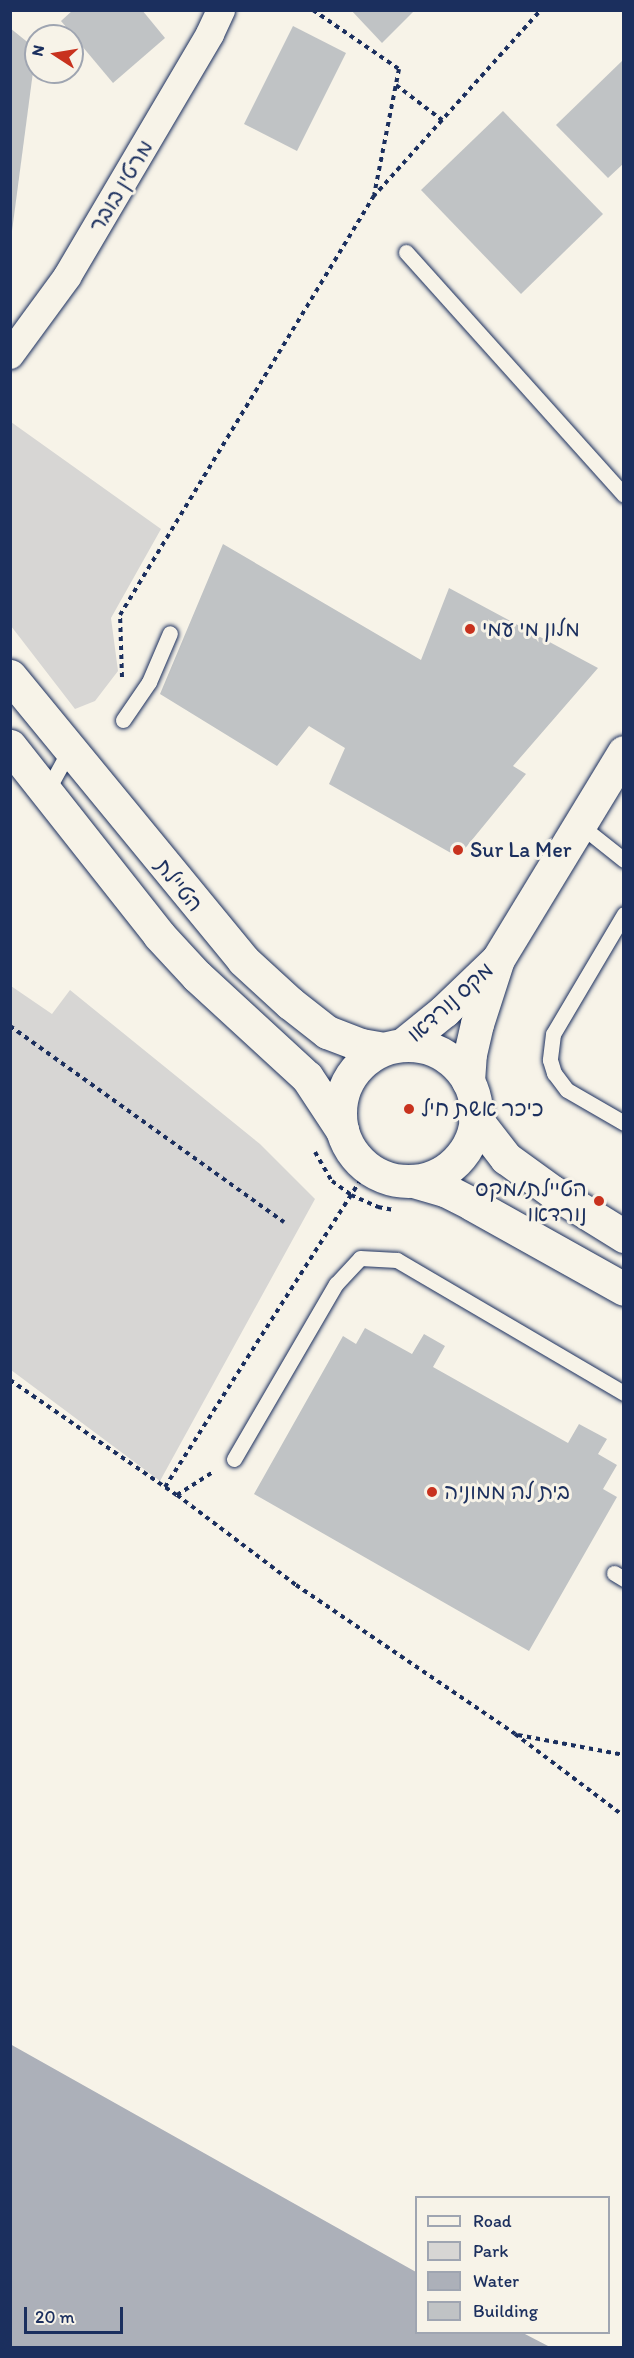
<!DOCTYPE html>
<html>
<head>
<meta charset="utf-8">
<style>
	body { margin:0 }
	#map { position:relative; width:634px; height:2358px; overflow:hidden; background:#f7f3e8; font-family:Itim,"Playpen Sans Hebrew",sans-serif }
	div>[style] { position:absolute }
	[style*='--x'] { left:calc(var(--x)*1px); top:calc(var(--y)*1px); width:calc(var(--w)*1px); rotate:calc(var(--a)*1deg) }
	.green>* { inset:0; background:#d7d6d4 }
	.water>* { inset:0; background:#acb0b9 }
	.building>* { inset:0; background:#c0c3c5 }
	.path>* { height:4px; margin-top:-2px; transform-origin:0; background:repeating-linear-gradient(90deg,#1b2f5e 0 4.5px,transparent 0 9px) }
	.roads { filter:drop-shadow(0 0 2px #1b2f5e) drop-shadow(0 0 2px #1b2f5e) }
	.service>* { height:15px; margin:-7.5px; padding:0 7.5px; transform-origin:7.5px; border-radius:7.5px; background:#f7f3e8 }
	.minor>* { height:28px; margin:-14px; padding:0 14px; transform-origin:14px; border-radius:14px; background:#f7f3e8 }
	.tertiary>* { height:33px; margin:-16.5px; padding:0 16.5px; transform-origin:16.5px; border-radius:16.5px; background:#f7f3e8 }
	.secondary>* { height:33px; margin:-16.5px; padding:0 16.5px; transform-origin:16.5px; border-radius:16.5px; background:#f7f3e8 }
	.secondary>.ring { margin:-16.5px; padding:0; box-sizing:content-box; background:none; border:33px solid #f7f3e8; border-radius:50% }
	.dots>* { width:16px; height:16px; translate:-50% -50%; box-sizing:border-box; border:3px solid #f7f3e8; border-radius:50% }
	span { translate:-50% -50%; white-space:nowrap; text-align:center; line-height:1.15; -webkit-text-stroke:6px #f7f3e8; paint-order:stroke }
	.street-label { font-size:22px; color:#1b2f5e }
	.poi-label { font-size:22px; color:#1b2f5e }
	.left { translate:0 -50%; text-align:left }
	.right { translate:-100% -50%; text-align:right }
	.frame { position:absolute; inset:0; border:12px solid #1b2f5e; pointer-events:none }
	.legend { position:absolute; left:415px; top:2196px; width:195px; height:138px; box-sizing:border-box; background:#f7f3e8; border:2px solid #9fa5b1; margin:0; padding:8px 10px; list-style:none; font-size:18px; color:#1b2f5e }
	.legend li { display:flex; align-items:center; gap:12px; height:30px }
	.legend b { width:30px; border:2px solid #9fa5b1 }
	.north { position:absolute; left:24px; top:24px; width:60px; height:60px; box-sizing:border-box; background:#f7f3e8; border:2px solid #9fa5b1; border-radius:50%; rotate:282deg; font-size:16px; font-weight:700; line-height:24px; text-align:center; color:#1b2f5e }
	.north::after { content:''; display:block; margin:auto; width:21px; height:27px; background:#c8321e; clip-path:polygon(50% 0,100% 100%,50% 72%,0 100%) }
	.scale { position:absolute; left:24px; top:2307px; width:99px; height:27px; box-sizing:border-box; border:3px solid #1b2f5e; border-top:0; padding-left:8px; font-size:18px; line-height:21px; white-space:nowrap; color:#1b2f5e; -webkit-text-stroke:4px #f7f3e8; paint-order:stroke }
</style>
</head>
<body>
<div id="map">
	<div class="green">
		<i style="clip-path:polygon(11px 422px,161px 529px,111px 618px,118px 671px,95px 701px,75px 709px,11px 626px)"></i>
		<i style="clip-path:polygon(11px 986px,52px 1014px,70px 990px,260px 1144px,315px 1199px,160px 1481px,11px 1370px)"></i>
	</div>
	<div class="water">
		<i style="clip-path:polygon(10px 2044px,416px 2272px,416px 2332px,523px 2333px,550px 2347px,11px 2347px)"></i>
	</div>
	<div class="building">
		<i style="clip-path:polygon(73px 10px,142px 10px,165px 38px,113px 83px,61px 21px)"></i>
		<i style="clip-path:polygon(351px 10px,415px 10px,382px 43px)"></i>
		<i style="clip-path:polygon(293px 26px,346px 53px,297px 151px,244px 124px)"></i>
		<i style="clip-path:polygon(10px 28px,36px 49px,12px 231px,10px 231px)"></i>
		<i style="clip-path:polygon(624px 59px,624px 163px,608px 178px,556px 125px)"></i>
		<i style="clip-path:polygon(503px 111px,603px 214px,521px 294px,421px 190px)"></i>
		<i style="clip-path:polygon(223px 544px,421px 660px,449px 588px,598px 668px,513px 766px,526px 774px,458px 857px,329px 784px,345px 748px,309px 726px,277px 766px,160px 694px)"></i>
		<i style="clip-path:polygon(365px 1328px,412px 1354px,424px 1334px,445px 1346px,433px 1367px,568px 1443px,579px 1424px,607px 1439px,598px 1454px,617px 1465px,603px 1489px,617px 1497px,529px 1651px,254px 1494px,343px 1336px,356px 1344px)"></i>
	</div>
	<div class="path">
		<i style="--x:313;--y:10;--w:104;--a:34.5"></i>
		<i style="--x:399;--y:69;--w:128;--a:101.2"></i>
		<i style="--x:396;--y:85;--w:58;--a:37.3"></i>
		<i style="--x:122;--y:677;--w:62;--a:-91.8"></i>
		<i style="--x:120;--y:615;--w:489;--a:-58.8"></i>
		<i style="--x:373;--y:197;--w:251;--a:-48.1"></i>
		<i style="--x:10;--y:1026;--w:337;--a:35.6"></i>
		<i style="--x:315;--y:1152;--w:34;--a:60"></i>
		<i style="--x:332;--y:1181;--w:24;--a:36"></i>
		<i style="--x:351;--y:1195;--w:30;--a:24"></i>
		<i style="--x:378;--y:1207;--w:16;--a:11"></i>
		<i style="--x:10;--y:1380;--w:203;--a:34.6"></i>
		<i style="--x:177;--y:1495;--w:43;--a:-32.6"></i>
		<i style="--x:165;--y:1487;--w:378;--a:-57.5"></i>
		<i style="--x:177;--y:1495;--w:149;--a:37.1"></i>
		<i style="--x:296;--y:1585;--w:265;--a:34.2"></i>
		<i style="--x:515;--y:1734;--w:136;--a:37"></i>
		<i style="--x:518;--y:1735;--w:108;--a:10.7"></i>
	</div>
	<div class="roads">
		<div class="service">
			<i style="--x:406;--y:252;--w:326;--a:48.1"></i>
			<i style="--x:123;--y:720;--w:46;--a:-55.6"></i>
			<i style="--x:149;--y:682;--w:53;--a:-66.8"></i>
			<i style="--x:47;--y:791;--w:48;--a:-61.3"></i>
			<i style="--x:580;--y:825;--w:56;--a:38.5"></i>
			<i style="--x:624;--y:914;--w:139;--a:120.6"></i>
			<i style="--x:553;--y:1034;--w:26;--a:97"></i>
			<i style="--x:550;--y:1060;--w:14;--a:73"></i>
			<i style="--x:554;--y:1073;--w:21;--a:53"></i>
			<i style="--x:567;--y:1090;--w:66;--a:30.1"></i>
			<i style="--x:234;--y:1459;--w:203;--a:-59.8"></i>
			<i style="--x:336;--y:1284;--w:35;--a:-47"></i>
			<i style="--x:360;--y:1258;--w:37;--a:3"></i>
			<i style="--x:397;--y:1260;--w:263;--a:30.4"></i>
			<i style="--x:614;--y:1573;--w:12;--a:31"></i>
		</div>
		<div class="minor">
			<i style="--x:10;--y:355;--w:97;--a:-53.8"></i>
			<i style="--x:67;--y:277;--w:282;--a:-59.5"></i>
			<i style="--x:210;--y:34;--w:26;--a:-65"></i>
		</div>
		<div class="tertiary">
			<i style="--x:402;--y:1045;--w:54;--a:-39"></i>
			<i style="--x:444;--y:1011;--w:71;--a:-43.9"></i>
			<i style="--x:468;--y:1081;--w:27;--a:-86"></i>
			<i style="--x:470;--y:1054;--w:31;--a:-77"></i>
			<i style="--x:477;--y:1024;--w:68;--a:-72.1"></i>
			<i style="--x:498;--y:959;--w:242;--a:-58.7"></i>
		</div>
		<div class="secondary">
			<i style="--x:10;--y:676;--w:367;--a:50.6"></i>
			<i style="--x:243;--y:960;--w:64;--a:42.5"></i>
			<i style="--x:290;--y:1003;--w:47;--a:38.1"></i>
			<i style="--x:327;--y:1032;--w:36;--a:21"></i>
			<i style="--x:361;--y:1045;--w:22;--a:10"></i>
			<i style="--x:10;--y:746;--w:241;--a:51.7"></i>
			<i style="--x:159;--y:935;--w:56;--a:47.2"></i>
			<i style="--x:197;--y:976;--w:149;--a:42.6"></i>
			<i style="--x:307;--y:1077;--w:64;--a:56.6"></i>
			<i class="ring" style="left:340px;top:1045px;width:103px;height:103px"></i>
			<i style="--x:475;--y:1118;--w:51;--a:52.2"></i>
			<i style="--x:506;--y:1158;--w:58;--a:35.9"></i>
			<i style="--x:553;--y:1192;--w:84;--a:31.8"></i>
			<i style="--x:413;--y:1181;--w:33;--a:16"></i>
			<i style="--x:445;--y:1190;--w:30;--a:27"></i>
			<i style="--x:472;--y:1204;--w:174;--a:29.2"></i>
		</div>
	</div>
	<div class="dots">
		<i style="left:470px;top:629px;background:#c8321e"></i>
		<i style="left:458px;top:850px;background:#c8321e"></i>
		<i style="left:409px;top:1109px;background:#c8321e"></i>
		<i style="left:599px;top:1201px;background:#c8321e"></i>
		<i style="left:432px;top:1492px;background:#c8321e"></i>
	</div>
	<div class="street-label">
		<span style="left:121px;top:186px;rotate:-59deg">מרטין בובר</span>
		<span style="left:179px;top:885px;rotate:51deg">הטיילת</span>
		<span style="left:450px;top:1002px;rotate:-42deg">מקס נורדאו</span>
	</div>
	<div class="poi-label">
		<span class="left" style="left:482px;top:629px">מלון מי עמי</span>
		<span class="left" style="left:470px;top:850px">Sur La Mer</span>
		<span class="left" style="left:421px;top:1109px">כיכר אשת חיל</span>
		<span class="right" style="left:587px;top:1201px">הטיילת/מקס<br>נורדאו</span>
		<span class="left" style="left:444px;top:1492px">בית לה ממוניה</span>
	</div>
	<div class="frame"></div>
	<ul class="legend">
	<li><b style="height:8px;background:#f7f3e8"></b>Road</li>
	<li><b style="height:16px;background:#d7d6d4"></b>Park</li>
	<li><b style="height:16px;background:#acb0b9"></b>Water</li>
	<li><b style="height:16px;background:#c0c3c5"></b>Building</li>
	</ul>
	<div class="north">N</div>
	<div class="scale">20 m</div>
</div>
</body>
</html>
